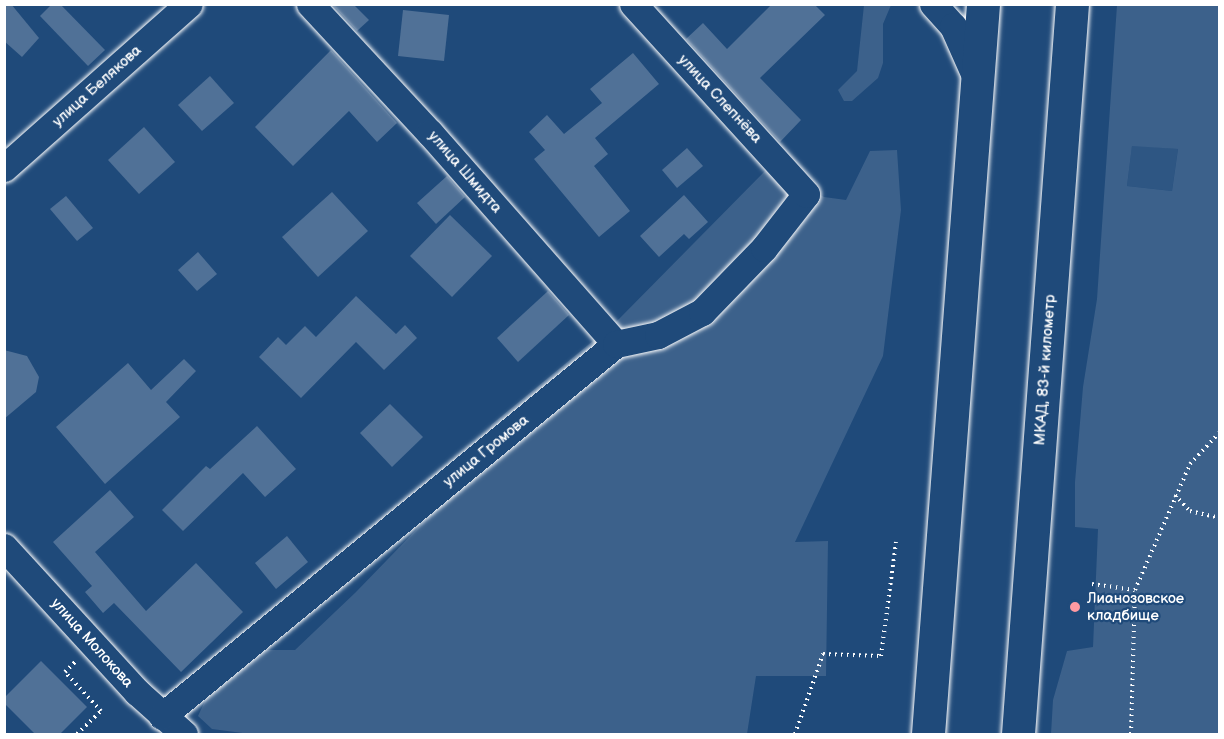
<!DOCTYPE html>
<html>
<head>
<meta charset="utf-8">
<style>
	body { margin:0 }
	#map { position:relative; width:1224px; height:739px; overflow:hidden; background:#1f4a7a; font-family:"Balsamiq Sans",sans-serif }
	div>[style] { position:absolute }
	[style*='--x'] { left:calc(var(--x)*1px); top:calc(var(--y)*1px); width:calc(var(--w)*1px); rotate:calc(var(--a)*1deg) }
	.built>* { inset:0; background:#2e5683 }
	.green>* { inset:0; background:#3c618b }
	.building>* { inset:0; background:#507197 }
	.path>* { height:4px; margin-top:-2px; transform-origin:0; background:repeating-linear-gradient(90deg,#fff 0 1.5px,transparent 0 6px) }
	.roads { filter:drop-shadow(0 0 2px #fff) drop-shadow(0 0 2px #fff) }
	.minor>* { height:27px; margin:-13.5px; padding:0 13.5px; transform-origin:13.5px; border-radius:13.5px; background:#1f4a7a }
	.highway>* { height:33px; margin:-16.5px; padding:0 16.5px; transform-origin:16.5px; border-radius:16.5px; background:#1f4a7a }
	.dots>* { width:16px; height:16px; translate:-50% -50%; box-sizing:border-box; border:3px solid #1f4a7a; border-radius:50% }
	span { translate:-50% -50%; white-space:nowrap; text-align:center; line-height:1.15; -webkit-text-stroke:4.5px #1f4a7a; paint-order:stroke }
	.street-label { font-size:15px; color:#fff }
	.poi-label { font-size:15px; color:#fff }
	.left { translate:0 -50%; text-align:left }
	.frame { position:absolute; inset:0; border:6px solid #fff; pointer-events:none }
</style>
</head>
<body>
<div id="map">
	<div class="built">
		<i style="clip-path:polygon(1132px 145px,1178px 149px,1172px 191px,1127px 186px)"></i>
	</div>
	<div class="green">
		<i style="clip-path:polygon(864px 5px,891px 5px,883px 24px,883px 63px,878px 78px,852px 101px,844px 101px,838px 90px,857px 71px)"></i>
		<i style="clip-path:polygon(evenodd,1117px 5px,1219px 5px,1219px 734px,1051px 734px,1053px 700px,1067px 651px,1093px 647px,1098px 529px,1075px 527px,1075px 482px,1083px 387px,1097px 299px,1117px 5px,1132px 146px,1178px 149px,1172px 191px,1127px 186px,1132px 146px)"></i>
		<i style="clip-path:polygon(897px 150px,901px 210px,883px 356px,795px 542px,828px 541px,826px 676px,756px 676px,747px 734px,250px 734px,212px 729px,198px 716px,206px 699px,265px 650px,295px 650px,356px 592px,478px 466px,491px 425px,616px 322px,768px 168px,824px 197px,846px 200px,870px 151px)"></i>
	</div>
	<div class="building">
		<i style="clip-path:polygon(4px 4px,11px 4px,39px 38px,22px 57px,4px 41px)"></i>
		<i style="clip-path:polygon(52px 4px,60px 4px,105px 50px,88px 66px,40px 16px)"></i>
		<i style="clip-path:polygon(332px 4px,353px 4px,369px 20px,357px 31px)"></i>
		<i style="clip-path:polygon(772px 4px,814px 4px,825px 15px,760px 78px,801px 120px,780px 142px,686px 39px,703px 23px,727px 49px)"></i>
		<i style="clip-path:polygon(403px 10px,449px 15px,444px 61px,398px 56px)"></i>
		<i style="clip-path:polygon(331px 50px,397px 123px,377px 142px,349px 111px,293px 166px,255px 127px)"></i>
		<i style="clip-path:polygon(633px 53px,659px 84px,595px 138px,608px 154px,594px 166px,630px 211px,599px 237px,534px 159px,545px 150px,529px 132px,547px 115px,564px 134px,602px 103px,590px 89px)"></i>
		<i style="clip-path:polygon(210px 76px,234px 103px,202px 131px,178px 105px)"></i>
		<i style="clip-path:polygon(144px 127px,175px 162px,139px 194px,108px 160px)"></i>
		<i style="clip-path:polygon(687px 148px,703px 166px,677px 188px,662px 170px)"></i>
		<i style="clip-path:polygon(447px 176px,465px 197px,436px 224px,417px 203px)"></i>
		<i style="clip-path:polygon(332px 192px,368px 231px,318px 277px,282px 237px)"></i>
		<i style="clip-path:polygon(684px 195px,708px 222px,689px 239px,684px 234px,659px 257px,640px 236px)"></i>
		<i style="clip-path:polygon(66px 196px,93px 228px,77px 241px,50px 209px)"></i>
		<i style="clip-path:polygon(450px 215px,492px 256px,452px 297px,410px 256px)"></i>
		<i style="clip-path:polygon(198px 252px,217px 274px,197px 291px,178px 270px)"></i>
		<i style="clip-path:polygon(548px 291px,569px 315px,518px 362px,497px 338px)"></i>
		<i style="clip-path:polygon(356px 296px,396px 334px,405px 325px,417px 338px,384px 370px,356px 342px,301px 398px,259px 357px,278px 337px,286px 345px,305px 326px,316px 337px)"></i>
		<i style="clip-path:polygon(4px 350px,27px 356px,39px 377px,36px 392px,4px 419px)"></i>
		<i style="clip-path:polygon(184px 359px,196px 371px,166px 402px,180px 417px,105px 484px,56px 427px,128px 363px,151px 390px)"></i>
		<i style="clip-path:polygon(390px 404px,423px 437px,392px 467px,360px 433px)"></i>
		<i style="clip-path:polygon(257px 426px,296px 469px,265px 497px,243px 473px,183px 531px,162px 510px,206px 466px,210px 469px)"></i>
		<i style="clip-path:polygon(110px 490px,134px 517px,95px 552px,146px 611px,196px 563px,243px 612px,181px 672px,114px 603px,103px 613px,85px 592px,92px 586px,53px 542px)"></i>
		<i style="clip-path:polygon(287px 536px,308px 562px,276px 589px,255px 563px)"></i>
		<i style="clip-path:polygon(41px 661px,87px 707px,59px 735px,36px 735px,4px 703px,4px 698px)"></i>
	</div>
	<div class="path">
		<i style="--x:1175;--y:495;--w:22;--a:47"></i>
		<i style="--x:1190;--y:511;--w:31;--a:13"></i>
		<i style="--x:1092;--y:584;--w:43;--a:7.9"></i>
		<i style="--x:1135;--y:590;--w:137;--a:-66.4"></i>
		<i style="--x:1190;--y:464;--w:44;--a:-46.8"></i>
		<i style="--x:77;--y:734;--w:33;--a:-44"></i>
		<i style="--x:101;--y:711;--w:53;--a:-132.7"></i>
		<i style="--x:65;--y:672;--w:17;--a:-45"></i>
		<i style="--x:795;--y:734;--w:85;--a:-70.7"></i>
		<i style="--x:823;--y:654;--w:58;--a:2"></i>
		<i style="--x:881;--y:656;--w:115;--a:-82.5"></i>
		<i style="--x:1131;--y:734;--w:144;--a:-88.4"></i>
	</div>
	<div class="roads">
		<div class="minor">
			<i style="--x:310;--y:4;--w:176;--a:47.1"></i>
			<i style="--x:430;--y:133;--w:281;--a:48.6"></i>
			<i style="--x:933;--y:4;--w:30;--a:48"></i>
			<i style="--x:953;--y:26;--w:57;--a:66.1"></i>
			<i style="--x:4;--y:168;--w:247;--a:-41.6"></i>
			<i style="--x:4;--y:547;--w:197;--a:47.5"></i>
			<i style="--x:137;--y:692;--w:63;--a:41.8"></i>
			<i style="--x:162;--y:716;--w:587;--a:-39.33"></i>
			<i style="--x:616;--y:344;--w:43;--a:-12.1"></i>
			<i style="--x:658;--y:335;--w:50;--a:-27.6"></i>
			<i style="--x:702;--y:312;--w:89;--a:-45.9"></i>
			<i style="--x:764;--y:248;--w:68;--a:-52.1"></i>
			<i style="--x:806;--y:194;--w:257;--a:-132.3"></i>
		</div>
		<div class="highway">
			<i style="--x:928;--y:734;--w:732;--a:-85.69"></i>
			<i style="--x:1018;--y:734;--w:732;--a:-85.77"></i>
		</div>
	</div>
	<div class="dots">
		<i style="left:1075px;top:607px;background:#ff9aa2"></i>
	</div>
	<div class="street-label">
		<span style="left:97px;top:86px;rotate:-42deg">улица Белякова</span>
		<span style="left:720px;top:99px;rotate:47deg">улица Слепнёва</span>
		<span style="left:465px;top:172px;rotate:49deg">улица Шмидта</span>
		<span style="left:1045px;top:370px;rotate:-86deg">МКАД, 83-й километр</span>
		<span style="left:486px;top:451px;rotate:-39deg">улица Громова</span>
		<span style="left:92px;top:643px;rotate:48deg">улица Молокова</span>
	</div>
	<div class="poi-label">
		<span class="left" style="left:1087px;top:607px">Лианозовское<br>кладбище</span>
	</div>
	<div class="frame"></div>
</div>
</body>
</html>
